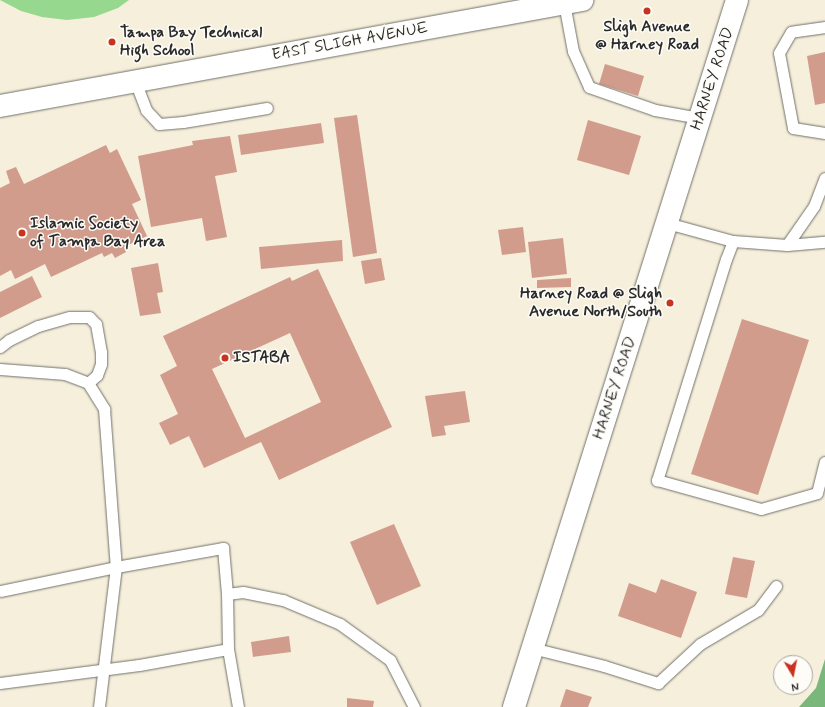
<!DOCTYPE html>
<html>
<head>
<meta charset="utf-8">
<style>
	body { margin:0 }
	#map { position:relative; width:825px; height:707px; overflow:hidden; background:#f5efdc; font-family:Mynerve,sans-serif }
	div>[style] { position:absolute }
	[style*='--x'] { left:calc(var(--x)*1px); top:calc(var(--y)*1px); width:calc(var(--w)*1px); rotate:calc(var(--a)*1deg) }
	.green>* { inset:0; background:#97d88f }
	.forest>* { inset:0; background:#79b87a }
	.building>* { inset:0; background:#d29c8c }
	.roads { filter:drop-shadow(0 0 1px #727069) drop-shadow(0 0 1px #727069) }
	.lane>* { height:11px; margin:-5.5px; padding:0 5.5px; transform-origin:5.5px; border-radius:5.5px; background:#fff }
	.secondary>* { height:22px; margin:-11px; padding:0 11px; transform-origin:11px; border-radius:11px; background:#fff }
	.dots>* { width:11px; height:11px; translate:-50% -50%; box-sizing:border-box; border:2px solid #fdfcf7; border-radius:50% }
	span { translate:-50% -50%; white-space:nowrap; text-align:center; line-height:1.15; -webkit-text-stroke:3px #fdfcf7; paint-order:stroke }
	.poi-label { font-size:16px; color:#2b2b2b; font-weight:700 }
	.left { translate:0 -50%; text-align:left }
	.right { translate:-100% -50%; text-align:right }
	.street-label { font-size:16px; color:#2b2b2b }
	.north { position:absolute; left:773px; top:655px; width:40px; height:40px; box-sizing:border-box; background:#fdfcf7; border:1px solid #a9a8a5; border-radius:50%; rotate:170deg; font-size:11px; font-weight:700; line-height:16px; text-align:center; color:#2b2b2b }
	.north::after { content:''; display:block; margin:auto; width:14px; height:18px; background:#c8321e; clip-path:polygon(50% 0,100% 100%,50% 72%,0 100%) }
</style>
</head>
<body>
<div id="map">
	<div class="green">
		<i style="clip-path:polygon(0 0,129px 0,118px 8px,94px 17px,67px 20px,42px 17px,21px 11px)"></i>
	</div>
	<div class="forest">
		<i style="clip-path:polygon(825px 659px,825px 707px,799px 707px,816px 688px)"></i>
	</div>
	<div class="building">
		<i style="clip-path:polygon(825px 52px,825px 103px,815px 105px,807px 56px)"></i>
		<i style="clip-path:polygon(605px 64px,644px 76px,638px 96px,599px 84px)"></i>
		<i style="clip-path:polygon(357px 115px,377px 253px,353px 257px,334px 118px)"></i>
		<i style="clip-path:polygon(588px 120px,641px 136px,629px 175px,577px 160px)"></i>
		<i style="clip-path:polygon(321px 123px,324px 143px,241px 155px,238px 135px)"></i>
		<i style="clip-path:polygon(230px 136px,237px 172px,215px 176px,227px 237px,206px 241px,202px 218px,151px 227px,138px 156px,193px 145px,192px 141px)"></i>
		<i style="clip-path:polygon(106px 145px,110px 153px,117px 149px,141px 200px,132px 204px,147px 236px,124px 247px,126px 252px,115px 258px,112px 253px,104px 257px,102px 253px,51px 277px,45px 264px,15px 279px,11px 270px,0 276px,0 188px,10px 183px,6px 171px,16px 167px,24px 184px)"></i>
		<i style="clip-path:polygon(523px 227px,526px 252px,502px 255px,498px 230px)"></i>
		<i style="clip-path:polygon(563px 238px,567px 274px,532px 278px,528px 242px)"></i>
		<i style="clip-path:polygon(342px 240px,343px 261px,261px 269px,259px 247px)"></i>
		<i style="clip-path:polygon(381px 258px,385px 280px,365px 284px,361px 261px)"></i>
		<i style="clip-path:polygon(158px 263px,163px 292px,157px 293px,161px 313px,140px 316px,131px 268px)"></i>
		<i style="clip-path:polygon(evenodd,318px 269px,392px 427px,279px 480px,261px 442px,204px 468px,189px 436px,170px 445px,159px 423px,178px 414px,160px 375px,177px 366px,163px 336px,290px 277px,292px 281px,318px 269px,290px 333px,321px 402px,245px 438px,212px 369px,290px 333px)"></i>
		<i style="clip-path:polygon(32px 276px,42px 297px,0 318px,0 292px)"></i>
		<i style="clip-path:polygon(571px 278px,571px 287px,537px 288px,537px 280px)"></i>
		<i style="clip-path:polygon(742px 319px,809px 340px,758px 495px,691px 474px)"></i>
		<i style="clip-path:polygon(465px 391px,470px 422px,444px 426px,446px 435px,432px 437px,425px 396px)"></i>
		<i style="clip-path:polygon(394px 524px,421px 586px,377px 605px,350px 542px)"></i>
		<i style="clip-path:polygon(733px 557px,755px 561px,747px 598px,725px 594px)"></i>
		<i style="clip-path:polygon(661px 579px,697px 592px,681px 638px,618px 616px,629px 583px,656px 593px)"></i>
		<i style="clip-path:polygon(289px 636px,291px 652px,253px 657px,251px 642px)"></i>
		<i style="clip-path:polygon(566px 689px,592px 697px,588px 707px,560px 707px)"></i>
		<i style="clip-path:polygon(347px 698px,374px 701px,373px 707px,347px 707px)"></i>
	</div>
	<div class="roads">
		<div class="lane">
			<i style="--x:564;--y:3;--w:49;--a:79.4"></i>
			<i style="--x:573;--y:51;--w:39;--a:66"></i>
			<i style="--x:589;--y:87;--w:70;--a:19.2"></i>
			<i style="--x:655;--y:110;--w:46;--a:10.1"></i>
			<i style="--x:825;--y:27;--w:34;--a:172"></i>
			<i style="--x:791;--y:32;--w:24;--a:120"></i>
			<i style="--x:779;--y:53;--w:76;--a:79.4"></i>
			<i style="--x:793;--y:128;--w:32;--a:9"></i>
			<i style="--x:135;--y:81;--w:31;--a:69"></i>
			<i style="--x:146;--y:110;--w:19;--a:47"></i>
			<i style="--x:159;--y:124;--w:24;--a:-5"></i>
			<i style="--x:183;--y:122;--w:85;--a:-9.5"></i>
			<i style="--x:667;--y:223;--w:68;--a:15.3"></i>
			<i style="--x:733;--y:241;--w:54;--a:4.2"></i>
			<i style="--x:787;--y:245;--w:38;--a:-5"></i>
			<i style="--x:733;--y:241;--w:19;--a:111"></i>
			<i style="--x:726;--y:259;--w:232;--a:107.3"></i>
			<i style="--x:657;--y:480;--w:108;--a:15.6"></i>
			<i style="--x:761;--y:509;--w:58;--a:-15.9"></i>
			<i style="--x:817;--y:493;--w:32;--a:-76"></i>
			<i style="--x:787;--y:245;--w:47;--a:-55.3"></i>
			<i style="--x:814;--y:206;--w:30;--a:-69"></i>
			<i style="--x:0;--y:347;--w:11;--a:-38"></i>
			<i style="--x:9;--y:340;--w:32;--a:-26"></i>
			<i style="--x:38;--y:326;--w:33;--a:-16"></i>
			<i style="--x:70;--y:317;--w:19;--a:0"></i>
			<i style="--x:89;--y:317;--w:10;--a:45"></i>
			<i style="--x:96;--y:324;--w:28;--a:80"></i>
			<i style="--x:101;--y:352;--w:12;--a:90"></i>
			<i style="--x:101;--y:364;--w:12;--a:110"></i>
			<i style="--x:97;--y:375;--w:12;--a:138"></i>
			<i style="--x:0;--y:369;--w:65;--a:4.4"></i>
			<i style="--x:65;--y:374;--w:25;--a:21"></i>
			<i style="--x:88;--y:383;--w:31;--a:58"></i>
			<i style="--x:104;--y:409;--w:158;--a:85.7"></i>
			<i style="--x:116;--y:567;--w:118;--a:168.3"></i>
			<i style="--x:532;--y:648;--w:74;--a:14"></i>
			<i style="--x:604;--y:666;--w:57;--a:17.5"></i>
			<i style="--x:658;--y:683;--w:57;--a:-42.9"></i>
			<i style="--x:700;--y:644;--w:67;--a:-30.4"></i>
			<i style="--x:758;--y:610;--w:30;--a:-53"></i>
			<i style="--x:228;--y:649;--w:55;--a:-91"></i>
			<i style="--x:227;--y:594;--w:16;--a:-7"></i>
			<i style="--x:243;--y:592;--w:41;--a:11.3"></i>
			<i style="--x:283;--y:600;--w:62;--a:22.8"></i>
			<i style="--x:340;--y:624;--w:62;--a:35.8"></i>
			<i style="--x:390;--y:660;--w:53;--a:62.9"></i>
			<i style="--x:0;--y:683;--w:140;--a:-7.4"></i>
			<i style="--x:139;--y:665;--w:90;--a:-10.2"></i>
			<i style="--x:228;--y:649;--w:59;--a:80.2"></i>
			<i style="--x:99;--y:707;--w:141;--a:-83.1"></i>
			<i style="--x:116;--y:567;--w:109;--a:-10.1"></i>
			<i style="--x:223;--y:548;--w:46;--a:85"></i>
		</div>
		<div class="secondary">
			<i style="--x:0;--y:106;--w:592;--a:-10.32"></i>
			<i style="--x:514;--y:707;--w:741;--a:-72.49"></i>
		</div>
	</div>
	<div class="dots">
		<i style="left:647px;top:11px;background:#c8321e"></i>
		<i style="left:112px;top:42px;background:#c8321e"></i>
		<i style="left:22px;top:233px;background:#c8321e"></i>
		<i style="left:670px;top:303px;background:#c8321e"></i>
		<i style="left:225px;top:358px;background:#c8321e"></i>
	</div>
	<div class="poi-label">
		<span style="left:647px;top:36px">Sligh Avenue<br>@ Harney Road</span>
		<span class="left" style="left:120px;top:42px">Tampa Bay Technical<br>High School</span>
		<span class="left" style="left:30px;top:233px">Islamic Society<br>of Tampa Bay Area</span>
		<span class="right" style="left:662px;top:303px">Harney Road @ Sligh<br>Avenue North/South</span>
		<span class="left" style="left:233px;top:358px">ISTABA</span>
	</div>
	<div class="street-label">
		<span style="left:350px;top:42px;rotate:-10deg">EAST SLIGH AVENUE</span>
		<span style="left:713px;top:79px;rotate:-72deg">HARNEY ROAD</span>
		<span style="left:615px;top:388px;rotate:-72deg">HARNEY ROAD</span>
	</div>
	<div class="north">N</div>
</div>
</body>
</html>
